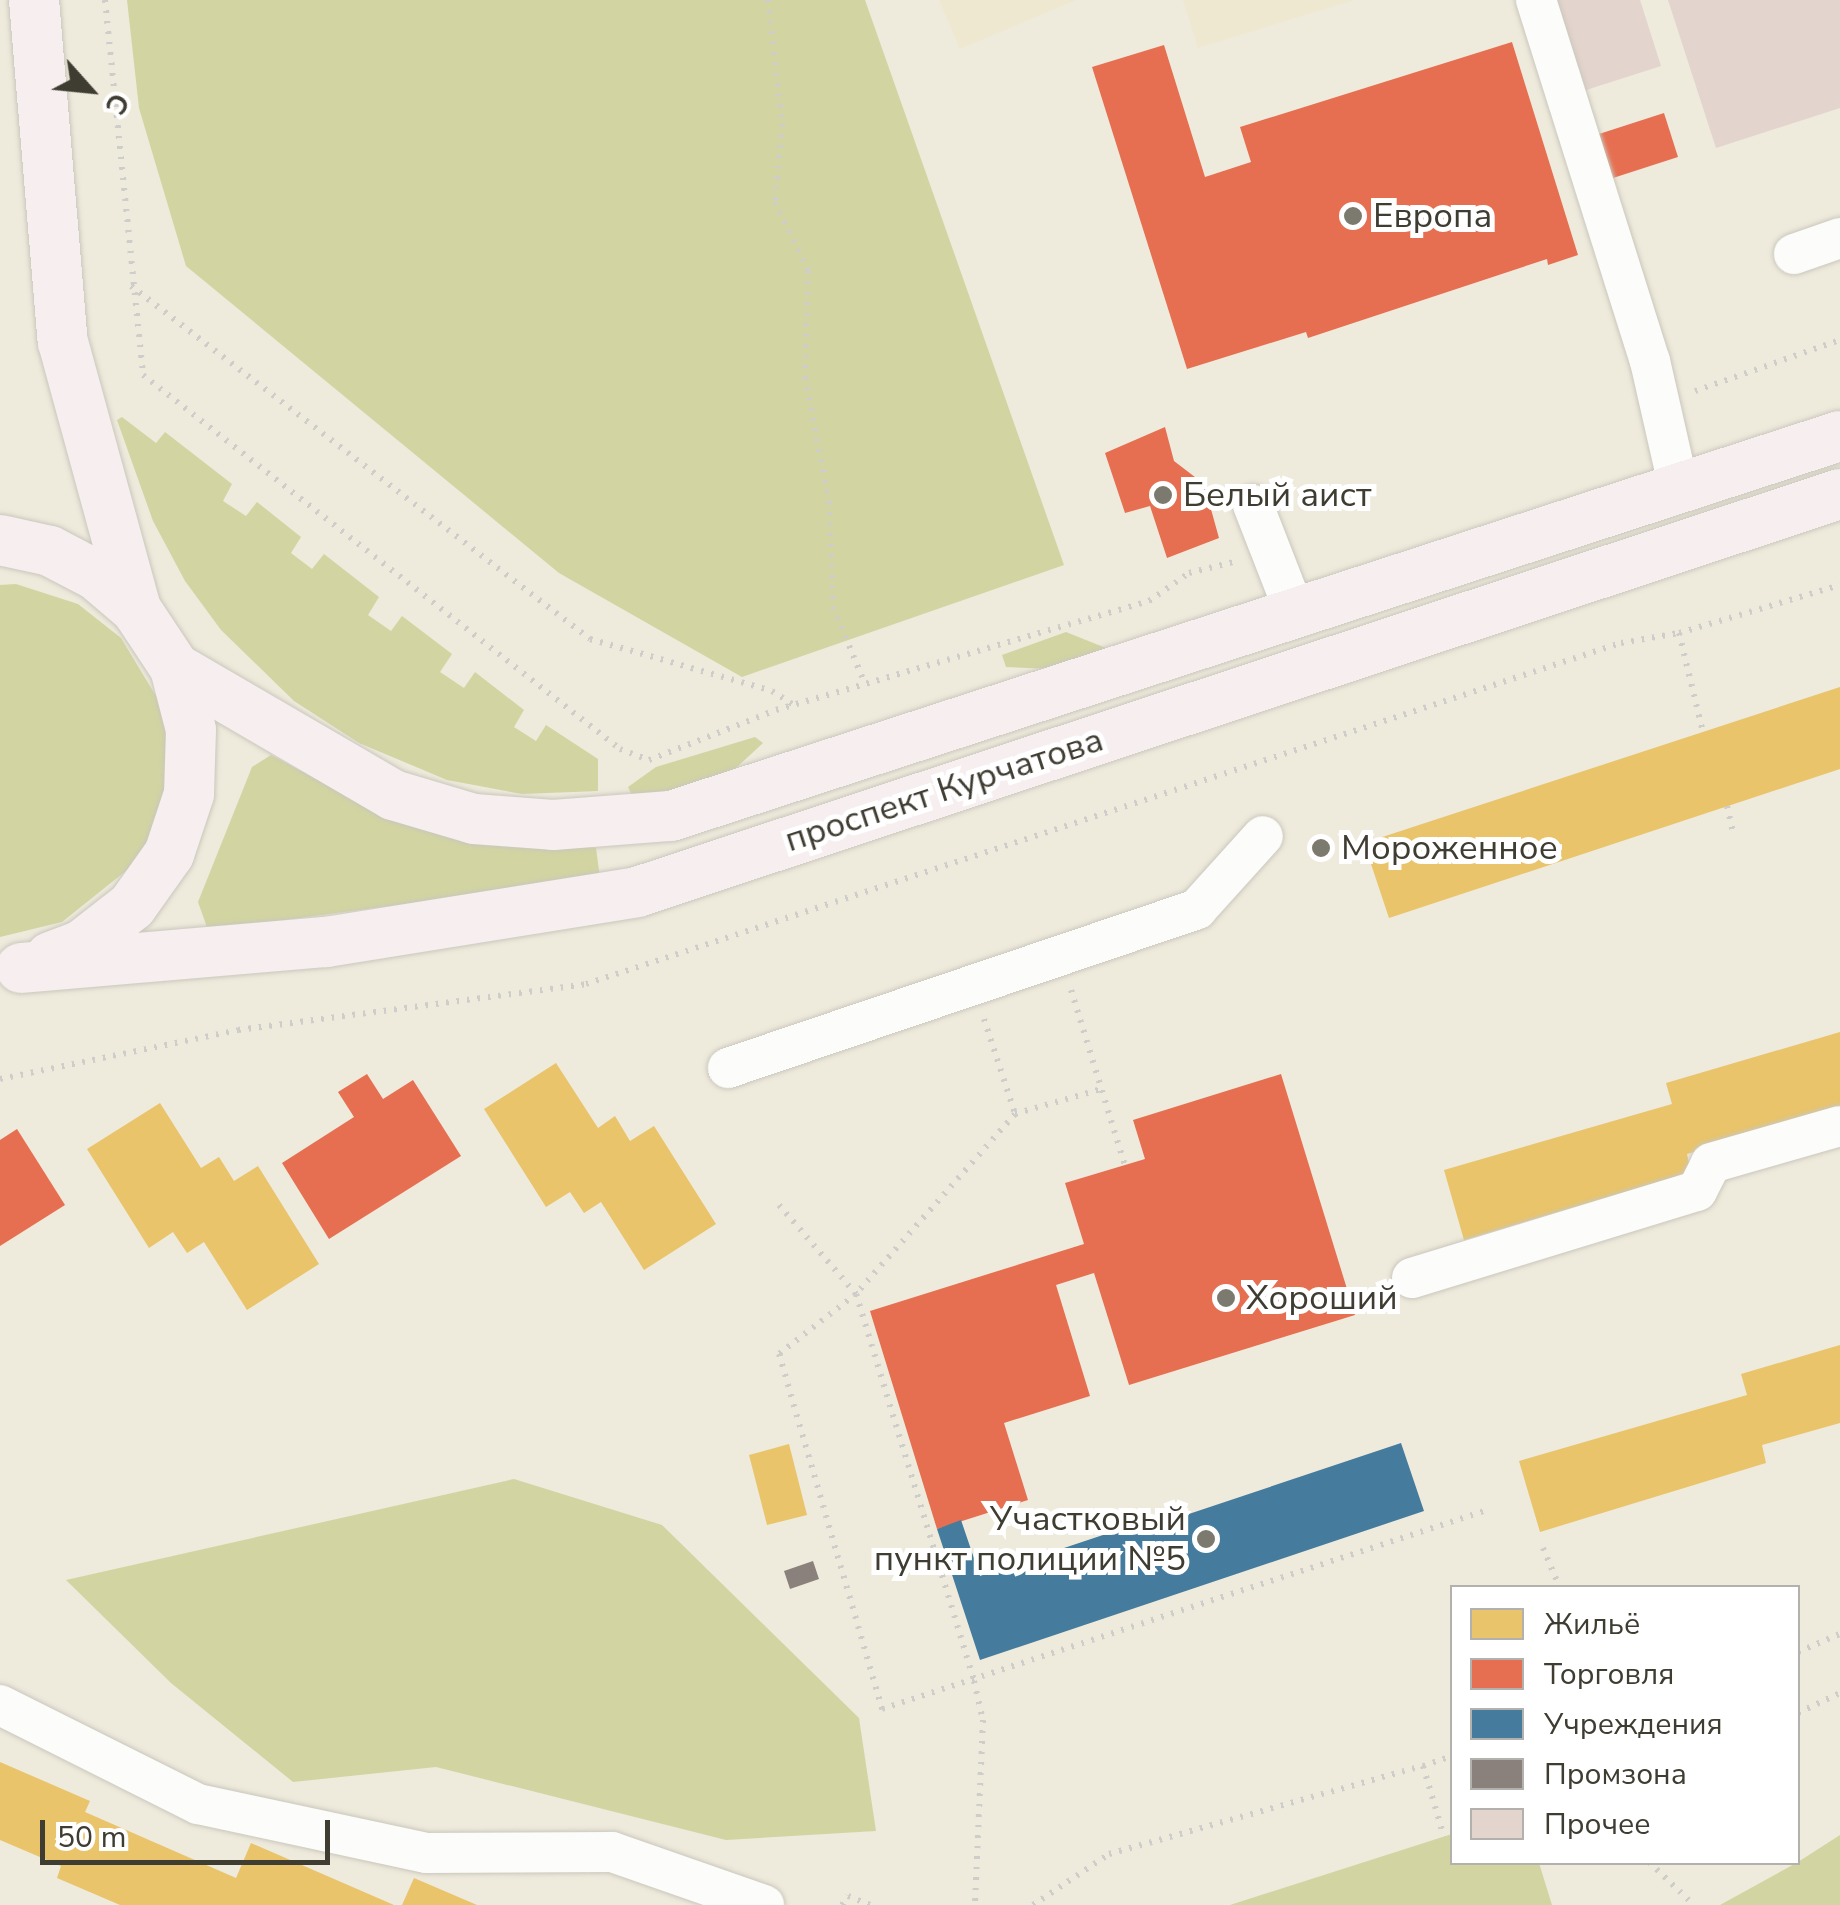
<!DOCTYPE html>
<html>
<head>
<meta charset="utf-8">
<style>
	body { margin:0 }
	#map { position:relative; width:1840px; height:1905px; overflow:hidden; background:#eeeadc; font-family:"Nunito Sans",sans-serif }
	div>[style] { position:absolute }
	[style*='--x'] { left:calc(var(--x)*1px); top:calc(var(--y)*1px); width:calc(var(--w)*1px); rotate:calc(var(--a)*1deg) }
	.built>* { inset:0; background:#efe8d0 }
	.green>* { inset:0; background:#d2d5a2 }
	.forest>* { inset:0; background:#d2d5a1 }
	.homes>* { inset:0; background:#e9c46a }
	.shops>* { inset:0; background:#e76f51 }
	.public>* { inset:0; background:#457b9d }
	.industry>* { inset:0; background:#8a817c }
	.building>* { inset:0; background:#e3d4cd }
	.path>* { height:6px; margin-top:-3px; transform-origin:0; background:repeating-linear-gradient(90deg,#cfcdc9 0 2.5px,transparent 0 10.5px) }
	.roads { filter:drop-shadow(0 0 2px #cac7bc) drop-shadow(0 0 2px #cac7bc) }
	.minor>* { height:40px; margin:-20px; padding:0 20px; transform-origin:20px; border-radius:20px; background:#fcfcfa }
	.major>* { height:50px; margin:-25px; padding:0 25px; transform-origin:25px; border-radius:25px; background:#f6eeef }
	.dots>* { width:28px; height:28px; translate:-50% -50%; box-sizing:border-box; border:5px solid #fff; border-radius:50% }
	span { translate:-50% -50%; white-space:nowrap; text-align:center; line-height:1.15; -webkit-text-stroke:10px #fff; paint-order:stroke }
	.poi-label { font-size:35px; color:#3f3c32 }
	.left { translate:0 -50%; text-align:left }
	.right { translate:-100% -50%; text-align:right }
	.street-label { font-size:35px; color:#3f3c32 }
	.legend { position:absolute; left:1450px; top:1585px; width:350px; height:280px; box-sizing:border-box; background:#fff; border:2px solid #b2b1ad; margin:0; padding:12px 18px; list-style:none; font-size:30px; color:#3f3c32 }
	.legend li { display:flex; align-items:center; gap:20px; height:50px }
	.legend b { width:50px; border:2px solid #b2b1ad }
	.north { position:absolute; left:40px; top:40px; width:100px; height:100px; -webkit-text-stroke:8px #fff; paint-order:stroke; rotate:117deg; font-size:28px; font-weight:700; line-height:40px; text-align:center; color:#3f3c32 }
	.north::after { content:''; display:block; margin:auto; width:35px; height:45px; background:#3f3c32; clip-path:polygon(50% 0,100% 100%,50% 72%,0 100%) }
	.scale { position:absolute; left:40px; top:1820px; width:290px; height:45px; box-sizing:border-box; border:5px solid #3f3c32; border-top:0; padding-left:12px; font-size:30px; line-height:35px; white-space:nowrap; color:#3f3c32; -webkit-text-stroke:8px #fff; paint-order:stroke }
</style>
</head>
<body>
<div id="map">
	<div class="built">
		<i style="clip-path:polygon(939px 0,1076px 0,960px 49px)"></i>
		<i style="clip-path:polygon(1183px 0,1354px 0,1198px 48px)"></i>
	</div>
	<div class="green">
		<i style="clip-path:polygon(122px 417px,156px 443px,165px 432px,232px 484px,223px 501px,246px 516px,257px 502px,301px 537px,291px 553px,312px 569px,324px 554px,379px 597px,368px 615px,391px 631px,402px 616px,452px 654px,440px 672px,464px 688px,475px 672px,524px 710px,514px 727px,536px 741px,546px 725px,598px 759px,598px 791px,522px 794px,447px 780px,359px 743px,294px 701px,221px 630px,185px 581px,153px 521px,117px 420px)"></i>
		<i style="clip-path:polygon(16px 584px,78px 604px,121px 638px,159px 701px,170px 751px,167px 785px,149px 839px,132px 866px,62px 922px,0 937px,0 585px)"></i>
		<i style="clip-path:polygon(1066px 632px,1116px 652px,1077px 670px,1006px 667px,1002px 655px)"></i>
		<i style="clip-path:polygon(755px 737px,763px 743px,723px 780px,635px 801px,628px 787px,656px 767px)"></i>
		<i style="clip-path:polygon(271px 755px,372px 809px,596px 848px,600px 878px,208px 930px,198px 902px,252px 767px)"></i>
		<i style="clip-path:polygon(1452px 1834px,1452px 1862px,1539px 1863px,1552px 1905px,1230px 1905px)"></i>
	</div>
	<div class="forest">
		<i style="clip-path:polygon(127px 0,865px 0,1064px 565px,742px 677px,559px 573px,186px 266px,139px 108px)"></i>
		<i style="clip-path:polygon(514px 1479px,662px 1525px,859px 1718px,876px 1831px,726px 1840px,436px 1767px,293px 1782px,171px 1683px,66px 1580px)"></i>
		<i style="clip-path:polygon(1840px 1835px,1840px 1905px,1720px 1905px,1798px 1862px)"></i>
	</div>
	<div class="homes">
		<i style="clip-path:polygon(1840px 687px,1840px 769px,1389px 918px,1364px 843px)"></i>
		<i style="clip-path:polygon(1840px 1032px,1840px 1110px,1687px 1154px,1691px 1172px,1464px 1240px,1444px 1170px,1672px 1104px,1666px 1083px)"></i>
		<i style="clip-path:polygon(556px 1063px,598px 1128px,615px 1116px,630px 1141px,654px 1126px,716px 1224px,644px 1270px,601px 1202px,584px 1213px,570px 1192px,546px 1207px,484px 1109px)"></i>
		<i style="clip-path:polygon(160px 1103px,201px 1168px,219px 1157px,234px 1181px,258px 1166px,319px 1264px,247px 1310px,204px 1242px,187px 1253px,173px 1232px,149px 1248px,87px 1149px)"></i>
		<i style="clip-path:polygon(1840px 1345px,1840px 1423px,1762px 1445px,1766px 1463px,1540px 1532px,1519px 1461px,1747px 1395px,1741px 1374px)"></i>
		<i style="clip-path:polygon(789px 1444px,807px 1515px,767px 1525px,749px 1455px)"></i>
		<i style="clip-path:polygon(0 1762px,90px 1801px,85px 1812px,236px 1878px,251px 1843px,394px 1905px,120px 1905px,57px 1878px,61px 1866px,0 1840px)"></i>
		<i style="clip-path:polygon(414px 1878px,477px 1905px,402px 1905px)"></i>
	</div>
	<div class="shops">
		<i style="clip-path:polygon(1512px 42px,1578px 255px,1548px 265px,1547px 259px,1308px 338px,1306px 332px,1187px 369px,1092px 67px,1164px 45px,1205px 177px,1251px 162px,1240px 127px)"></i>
		<i style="clip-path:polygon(1664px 113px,1678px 157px,1613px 178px,1599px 134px)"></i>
		<i style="clip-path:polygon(1165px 427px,1174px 461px,1204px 484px,1219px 538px,1167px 558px,1150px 506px,1125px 513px,1105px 453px)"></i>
		<i style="clip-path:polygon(367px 1074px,383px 1099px,413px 1080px,461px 1156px,329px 1239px,282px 1163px,354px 1117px,338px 1092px)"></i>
		<i style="clip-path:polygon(1281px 1074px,1355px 1315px,1129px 1385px,1094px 1273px,1056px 1285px,1090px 1396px,1004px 1423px,1028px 1500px,937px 1529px,870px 1311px,1084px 1244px,1065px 1183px,1145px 1159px,1133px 1120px)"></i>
		<i style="clip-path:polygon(17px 1129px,65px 1205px,0 1246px,0 1140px)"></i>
	</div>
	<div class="public">
		<i style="clip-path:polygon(1401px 1443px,1424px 1511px,980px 1660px,937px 1529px,961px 1520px,980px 1576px,1127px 1527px,1129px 1534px)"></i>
	</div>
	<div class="industry">
		<i style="clip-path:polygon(813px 1561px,819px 1579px,790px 1589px,784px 1571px)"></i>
	</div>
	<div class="building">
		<i style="clip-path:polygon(1557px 0,1640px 0,1661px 66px,1586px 90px)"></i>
		<i style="clip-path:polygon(1668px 0,1840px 0,1840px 108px,1716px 148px)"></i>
	</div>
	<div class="path">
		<i style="--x:105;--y:0;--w:377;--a:84.2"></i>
		<i style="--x:143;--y:375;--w:606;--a:38.1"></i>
		<i style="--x:620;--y:749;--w:31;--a:21"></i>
		<i style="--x:649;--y:760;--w:136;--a:-21.5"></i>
		<i style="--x:776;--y:710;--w:389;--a:-16.3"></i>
		<i style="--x:1149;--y:601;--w:49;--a:-35"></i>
		<i style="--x:1189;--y:573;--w:45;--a:-14"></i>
		<i style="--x:768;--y:0;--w:125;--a:83.6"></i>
		<i style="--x:782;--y:124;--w:78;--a:95.1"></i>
		<i style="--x:775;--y:202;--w:76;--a:64.4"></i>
		<i style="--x:808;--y:271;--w:106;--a:91.6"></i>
		<i style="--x:805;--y:377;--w:127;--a:79.1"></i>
		<i style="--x:829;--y:502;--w:105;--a:87.8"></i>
		<i style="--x:833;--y:607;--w:83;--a:67.4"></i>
		<i style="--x:131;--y:286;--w:579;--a:37.56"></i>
		<i style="--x:590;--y:639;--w:189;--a:15.9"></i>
		<i style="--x:772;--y:691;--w:24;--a:33"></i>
		<i style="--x:1695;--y:391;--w:154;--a:-19.4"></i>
		<i style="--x:1679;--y:633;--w:102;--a:76.4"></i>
		<i style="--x:1727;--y:806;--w:28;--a:77"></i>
		<i style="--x:1071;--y:990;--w:183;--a:72.9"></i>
		<i style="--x:984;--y:1019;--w:100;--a:71.9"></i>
		<i style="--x:1015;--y:1114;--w:90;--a:-16.2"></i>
		<i style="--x:0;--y:1079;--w:243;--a:-11.6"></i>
		<i style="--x:238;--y:1030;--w:351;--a:-7.5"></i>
		<i style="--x:586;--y:984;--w:1090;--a:-18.24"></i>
		<i style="--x:1621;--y:643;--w:59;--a:-9.8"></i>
		<i style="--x:1679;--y:633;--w:168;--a:-16.6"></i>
		<i style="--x:1015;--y:1114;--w:240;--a:131.5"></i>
		<i style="--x:856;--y:1294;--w:98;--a:142.1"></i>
		<i style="--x:779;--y:1354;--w:370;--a:73.8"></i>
		<i style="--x:882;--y:1709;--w:640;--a:-18.21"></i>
		<i style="--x:779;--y:1205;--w:118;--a:49.1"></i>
		<i style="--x:856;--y:1294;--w:405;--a:73"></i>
		<i style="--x:974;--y:1681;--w:40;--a:77"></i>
		<i style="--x:983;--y:1720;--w:185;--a:92.5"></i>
		<i style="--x:1543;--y:1548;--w:43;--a:67"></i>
		<i style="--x:1798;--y:1652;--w:46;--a:-23.2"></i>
		<i style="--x:1798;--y:1713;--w:47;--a:-25.5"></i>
		<i style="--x:1423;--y:1766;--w:31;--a:-19"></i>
		<i style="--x:1649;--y:1862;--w:62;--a:43.7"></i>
		<i style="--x:842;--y:1905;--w:11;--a:-56"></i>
		<i style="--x:848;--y:1896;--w:24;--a:22"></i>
		<i style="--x:1033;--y:1905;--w:92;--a:-33.9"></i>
		<i style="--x:1109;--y:1854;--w:326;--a:-15.7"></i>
		<i style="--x:1423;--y:1766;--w:74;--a:73.5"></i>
	</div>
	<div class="roads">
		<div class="minor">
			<i style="--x:1536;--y:0;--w:379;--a:72.5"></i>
			<i style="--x:1650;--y:361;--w:131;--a:77.2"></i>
			<i style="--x:1794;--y:254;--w:49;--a:-19.2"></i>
			<i style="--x:1253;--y:505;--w:116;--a:68.7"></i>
			<i style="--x:728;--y:1068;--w:495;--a:-18.7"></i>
			<i style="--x:1197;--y:909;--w:98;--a:-47.9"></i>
			<i style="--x:1412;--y:1278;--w:298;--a:-17"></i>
			<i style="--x:1697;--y:1191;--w:31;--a:-63"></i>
			<i style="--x:1711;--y:1163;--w:134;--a:-16"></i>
			<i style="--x:0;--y:1705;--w:221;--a:26.6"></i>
			<i style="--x:198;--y:1804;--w:233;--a:12.1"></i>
			<i style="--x:426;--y:1853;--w:186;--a:-0.3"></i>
			<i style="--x:612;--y:1852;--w:161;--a:19.2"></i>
		</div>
		<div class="major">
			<i style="--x:34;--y:0;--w:343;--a:85.2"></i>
			<i style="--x:63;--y:342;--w:277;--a:74.7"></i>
			<i style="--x:0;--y:540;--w:51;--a:12.4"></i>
			<i style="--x:50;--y:551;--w:52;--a:27.6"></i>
			<i style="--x:96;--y:575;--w:52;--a:40.4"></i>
			<i style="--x:136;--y:609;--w:71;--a:56.5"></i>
			<i style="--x:175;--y:668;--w:64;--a:75.5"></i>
			<i style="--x:191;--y:730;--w:64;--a:91.8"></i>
			<i style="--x:189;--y:794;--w:63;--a:108.4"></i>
			<i style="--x:169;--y:854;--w:64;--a:125.4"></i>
			<i style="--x:132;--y:906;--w:63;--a:142"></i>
			<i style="--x:82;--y:945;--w:34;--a:159"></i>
			<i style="--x:175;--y:668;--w:252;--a:30.2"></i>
			<i style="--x:393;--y:795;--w:84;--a:16.5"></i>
			<i style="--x:474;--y:819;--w:79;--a:4.3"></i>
			<i style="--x:553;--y:825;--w:118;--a:-4.4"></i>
			<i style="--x:671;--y:816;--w:1229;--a:-18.01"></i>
			<i style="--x:21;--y:968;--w:306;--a:-4.9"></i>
			<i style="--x:326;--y:942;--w:315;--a:-9.1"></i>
			<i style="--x:637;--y:892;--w:1267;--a:-18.31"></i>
		</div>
	</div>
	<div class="dots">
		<i style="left:1353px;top:216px;background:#7c796e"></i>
		<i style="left:1163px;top:495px;background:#7c796e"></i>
		<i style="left:1321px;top:848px;background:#7c796e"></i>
		<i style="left:1226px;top:1298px;background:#7c796e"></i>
		<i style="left:1206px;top:1539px;background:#7c796e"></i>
	</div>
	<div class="poi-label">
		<span class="left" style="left:1373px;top:216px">Европа</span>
		<span class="left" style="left:1183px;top:495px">Белый аист</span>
		<span class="left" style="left:1341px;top:848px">Мороженное</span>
		<span class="left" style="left:1246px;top:1298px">Хороший</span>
		<span class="right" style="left:1186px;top:1539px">Участковый<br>пункт полиции №5</span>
	</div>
	<div class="street-label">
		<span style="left:944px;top:790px;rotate:-18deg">проспект Курчатова</span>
	</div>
	<ul class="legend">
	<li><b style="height:28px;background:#e9c46a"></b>Жильё</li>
	<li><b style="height:28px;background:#e76f51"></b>Торговля</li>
	<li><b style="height:28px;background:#457b9d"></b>Учреждения</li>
	<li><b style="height:28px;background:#8a817c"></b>Промзона</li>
	<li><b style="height:28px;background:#e3d4cd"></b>Прочее</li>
	</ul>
	<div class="north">С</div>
	<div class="scale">50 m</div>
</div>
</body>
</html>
